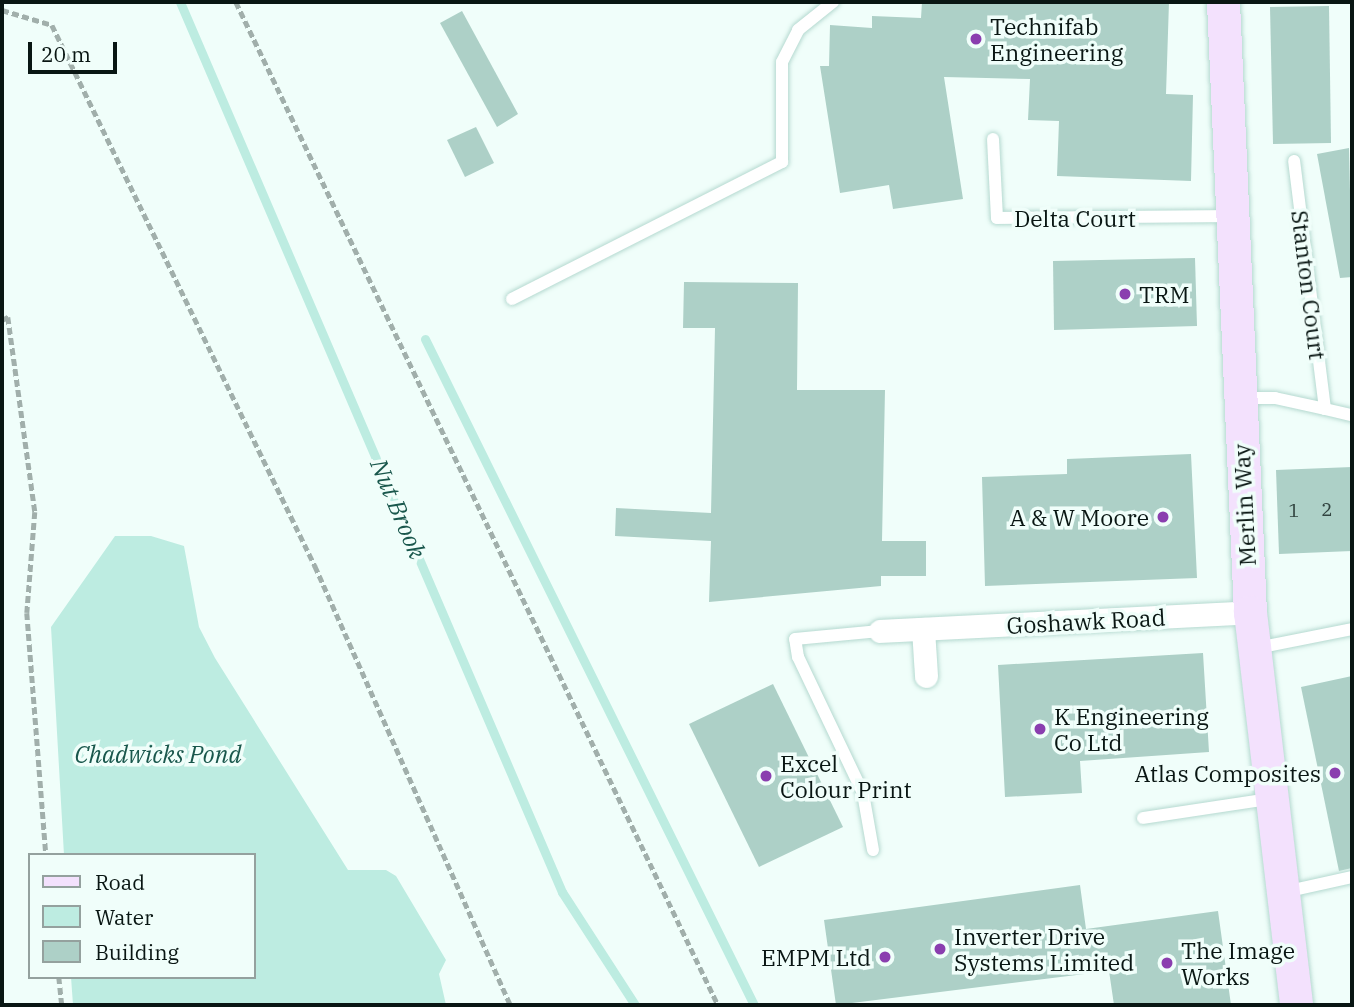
<!DOCTYPE html>
<html>
<head>
<meta charset="utf-8">
<style>
	body { margin:0 }
	#map { position:relative; width:1354px; height:1007px; overflow:hidden; background:#f0fefa; font-family:"IBM Plex Serif",serif }
	div>[style] { position:absolute }
	[style*='--x'] { left:calc(var(--x)*1px); top:calc(var(--y)*1px); width:calc(var(--w)*1px); rotate:calc(var(--a)*1deg) }
	.water>* { inset:0; background:#bdece1 }
	.stream>* { height:9px; margin:-4.5px; padding:0 4.5px; transform-origin:4.5px; border-radius:4.5px; background:#bdece1 }
	.building>* { inset:0; background:#add0c7 }
	.path>* { height:4.5px; margin-top:-2.25px; transform-origin:0; background:repeating-linear-gradient(90deg,#a1afab 0 7px,transparent 0 10.5px) }
	.roads { filter:drop-shadow(0 0 2px #b5d9d0) drop-shadow(0 0 2px #b5d9d0) }
	.lane>* { height:12px; margin:-6px; padding:0 6px; transform-origin:6px; border-radius:6px; background:#fff }
	.street>* { height:23px; margin:-11.5px; padding:0 11.5px; transform-origin:11.5px; border-radius:11.5px; background:#fff }
	.secondary>* { height:33px; margin:-16.5px; padding:0 16.5px; transform-origin:16.5px; border-radius:16.5px; background:#f3e1fd }
	.dots>* { width:19px; height:19px; translate:-50% -50%; box-sizing:border-box; border:4px solid #f0fefa; border-radius:50% }
	span { translate:-50% -50%; white-space:nowrap; text-align:center; line-height:1.15; -webkit-text-stroke:7px #f0fefa; paint-order:stroke }
	.number-label { font-size:19px; color:#324440 }
	.number-label span { -webkit-text-stroke-width:0 }
	.poi-label { font-size:23px; color:#091613 }
	.left { translate:0 -50%; text-align:left }
	.right { translate:-100% -50%; text-align:right }
	.street-label { font-size:23px; color:#091613 }
	.water-label { font-size:24px; color:#19574c; font-style:italic }
	.frame { position:absolute; inset:0; border:4px solid #091613; pointer-events:none }
	.legend { position:absolute; left:28px; top:853px; width:228px; height:126px; box-sizing:border-box; background:#f0fefa; border:2px solid #94a19e; margin:0; padding:9px 12px; list-style:none; font-size:21px; color:#091613 }
	.legend li { display:flex; align-items:center; gap:14px; height:35px }
	.legend b { width:35px; border:2px solid #94a19e }
	.scale { position:absolute; left:28px; top:42px; width:89px; height:32px; box-sizing:border-box; border:4px solid #091613; border-top:0; padding-left:9px; font-size:21px; line-height:24px; white-space:nowrap; color:#091613; -webkit-text-stroke:5px #f0fefa; paint-order:stroke }
</style>
</head>
<body>
<div id="map">
	<div class="water">
		<i style="clip-path:polygon(115px 536px,151px 536px,184px 546px,199px 627px,215px 658px,348px 870px,386px 870px,396px 876px,446px 960px,439px 974px,446px 1005px,73px 1005px,71px 977px,254px 977px,254px 855px,64px 855px,51px 627px)"></i>
	</div>
	<div class="stream">
		<i style="--x:180;--y:2;--w:969;--a:66.77"></i>
		<i style="--x:562;--y:892;--w:135;--a:57.1"></i>
		<i style="--x:425;--y:339;--w:743;--a:63.71"></i>
	</div>
	<div class="building">
		<i style="clip-path:polygon(922px 2px,1169px 2px,1166px 94px,1193px 95px,1191px 181px,1057px 176px,1059px 121px,1028px 120px,1030px 79px,944px 77px,963px 199px,893px 209px,889px 185px,840px 193px,820px 66px,829px 66px,830px 25px,872px 28px,872px 16px,921px 18px)"></i>
		<i style="clip-path:polygon(1329px 6px,1331px 143px,1273px 144px,1270px 7px)"></i>
		<i style="clip-path:polygon(462px 11px,518px 114px,497px 127px,440px 23px)"></i>
		<i style="clip-path:polygon(476px 127px,494px 163px,465px 177px,447px 140px)"></i>
		<i style="clip-path:polygon(1349px 148px,1352px 277px,1340px 278px,1317px 154px)"></i>
		<i style="clip-path:polygon(1195px 258px,1197px 326px,1054px 330px,1053px 261px)"></i>
		<i style="clip-path:polygon(684px 282px,798px 283px,797px 390px,885px 390px,882px 541px,926px 541px,926px 576px,881px 576px,881px 586px,709px 602px,711px 541px,615px 536px,616px 508px,711px 513px,715px 328px,683px 328px)"></i>
		<i style="clip-path:polygon(1191px 454px,1197px 578px,985px 586px,982px 477px,1067px 474px,1067px 459px)"></i>
		<i style="clip-path:polygon(1352px 467px,1352px 551px,1279px 554px,1276px 470px)"></i>
		<i style="clip-path:polygon(1203px 653px,1209px 752px,1080px 761px,1082px 793px,1005px 797px,998px 665px)"></i>
		<i style="clip-path:polygon(1352px 676px,1352px 868px,1339px 871px,1301px 687px)"></i>
		<i style="clip-path:polygon(773px 684px,843px 827px,759px 867px,689px 724px)"></i>
		<i style="clip-path:polygon(1080px 885px,1086px 929px,1218px 911px,1231px 1005px,1114px 1005px,1109px 971px,836px 1005px,824px 920px)"></i>
	</div>
	<div class="path">
		<i style="--x:236;--y:2;--w:1113;--a:64.33"></i>
		<i style="--x:2;--y:10;--w:52;--a:16.7"></i>
		<i style="--x:52;--y:25;--w:602;--a:64.07"></i>
		<i style="--x:315;--y:566;--w:480;--a:66"></i>
		<i style="--x:2;--y:320;--w:7;--a:-27"></i>
		<i style="--x:8;--y:317;--w:197;--a:82.1"></i>
		<i style="--x:35;--y:512;--w:101;--a:94.5"></i>
		<i style="--x:27;--y:613;--w:243;--a:85.5"></i>
		<i style="--x:59;--y:977;--w:28;--a:84"></i>
	</div>
	<div class="roads">
		<div class="lane">
			<i style="--x:993;--y:139;--w:79;--a:87.1"></i>
			<i style="--x:997;--y:218;--w:234;--a:-0.5"></i>
			<i style="--x:512;--y:299;--w:303;--a:-26.9"></i>
			<i style="--x:782;--y:162;--w:100;--a:-90"></i>
			<i style="--x:782;--y:62;--w:36;--a:-63"></i>
			<i style="--x:798;--y:30;--w:45;--a:-38.7"></i>
			<i style="--x:1243;--y:398;--w:32;--a:0"></i>
			<i style="--x:1275;--y:398;--w:51;--a:12.4"></i>
			<i style="--x:1325;--y:409;--w:250;--a:-97.1"></i>
			<i style="--x:1325;--y:409;--w:28;--a:13"></i>
			<i style="--x:1257;--y:648;--w:97;--a:-11.3"></i>
			<i style="--x:1143;--y:818;--w:127;--a:-8.6"></i>
			<i style="--x:873;--y:850;--w:58;--a:-100"></i>
			<i style="--x:863;--y:793;--w:151;--a:-115.5"></i>
			<i style="--x:798;--y:657;--w:18;--a:-99"></i>
			<i style="--x:795;--y:639;--w:85;--a:-5.4"></i>
			<i style="--x:1284;--y:892;--w:70;--a:-12.4"></i>
		</div>
		<div class="street">
			<i style="--x:923;--y:629;--w:47;--a:86.3"></i>
			<i style="--x:880;--y:631;--w:370;--a:-2.9"></i>
		</div>
		<div class="secondary">
			<i style="--x:1223;--y:2;--w:611;--a:87.47"></i>
			<i style="--x:1250;--y:612;--w:396;--a:83.3"></i>
		</div>
	</div>
	<div class="dots">
		<i style="left:976px;top:39px;background:#8a3eaf"></i>
		<i style="left:1125px;top:294px;background:#8a3eaf"></i>
		<i style="left:1163px;top:517px;background:#8a3eaf"></i>
		<i style="left:1040px;top:729px;background:#8a3eaf"></i>
		<i style="left:1335px;top:773px;background:#8a3eaf"></i>
		<i style="left:766px;top:776px;background:#8a3eaf"></i>
		<i style="left:940px;top:949px;background:#8a3eaf"></i>
		<i style="left:885px;top:957px;background:#8a3eaf"></i>
		<i style="left:1167px;top:963px;background:#8a3eaf"></i>
	</div>
	<div class="number-label">
		<span style="left:1327px;top:510px">2</span>
		<span style="left:1294px;top:511px">1</span>
	</div>
	<div class="poi-label">
		<span class="left" style="left:990px;top:39px">Technifab<br>Engineering</span>
		<span class="left" style="left:1139px;top:294px">TRM</span>
		<span class="right" style="left:1149px;top:517px">A &amp; W Moore</span>
		<span class="left" style="left:1054px;top:729px">K Engineering<br>Co Ltd</span>
		<span class="left" style="left:780px;top:776px">Excel<br>Colour Print</span>
		<span class="right" style="left:1321px;top:773px">Atlas Composites</span>
		<span class="left" style="left:954px;top:949px">Inverter Drive<br>Systems Limited</span>
		<span class="left" style="left:1181px;top:963px">The Image<br>Works</span>
		<span class="right" style="left:871px;top:957px">EMPM Ltd</span>
	</div>
	<div class="street-label">
		<span style="left:1075px;top:218px">Delta Court</span>
		<span style="left:1309px;top:285px;rotate:83deg">Stanton Court</span>
		<span style="left:1244px;top:505px;rotate:-93deg">Merlin Way</span>
		<span style="left:1086px;top:621px;rotate:-3deg">Goshawk Road</span>
	</div>
	<div class="water-label">
		<span style="left:398px;top:509px;rotate:67deg">Nut Brook</span>
		<span style="left:158px;top:755px">Chadwicks Pond</span>
	</div>
	<div class="frame"></div>
	<ul class="legend">
	<li><b style="height:9px;background:#f3e1fd"></b>Road</li>
	<li><b style="height:19px;background:#bdece1"></b>Water</li>
	<li><b style="height:19px;background:#add0c7"></b>Building</li>
	</ul>
	<div class="scale">20 m</div>
</div>
</body>
</html>
